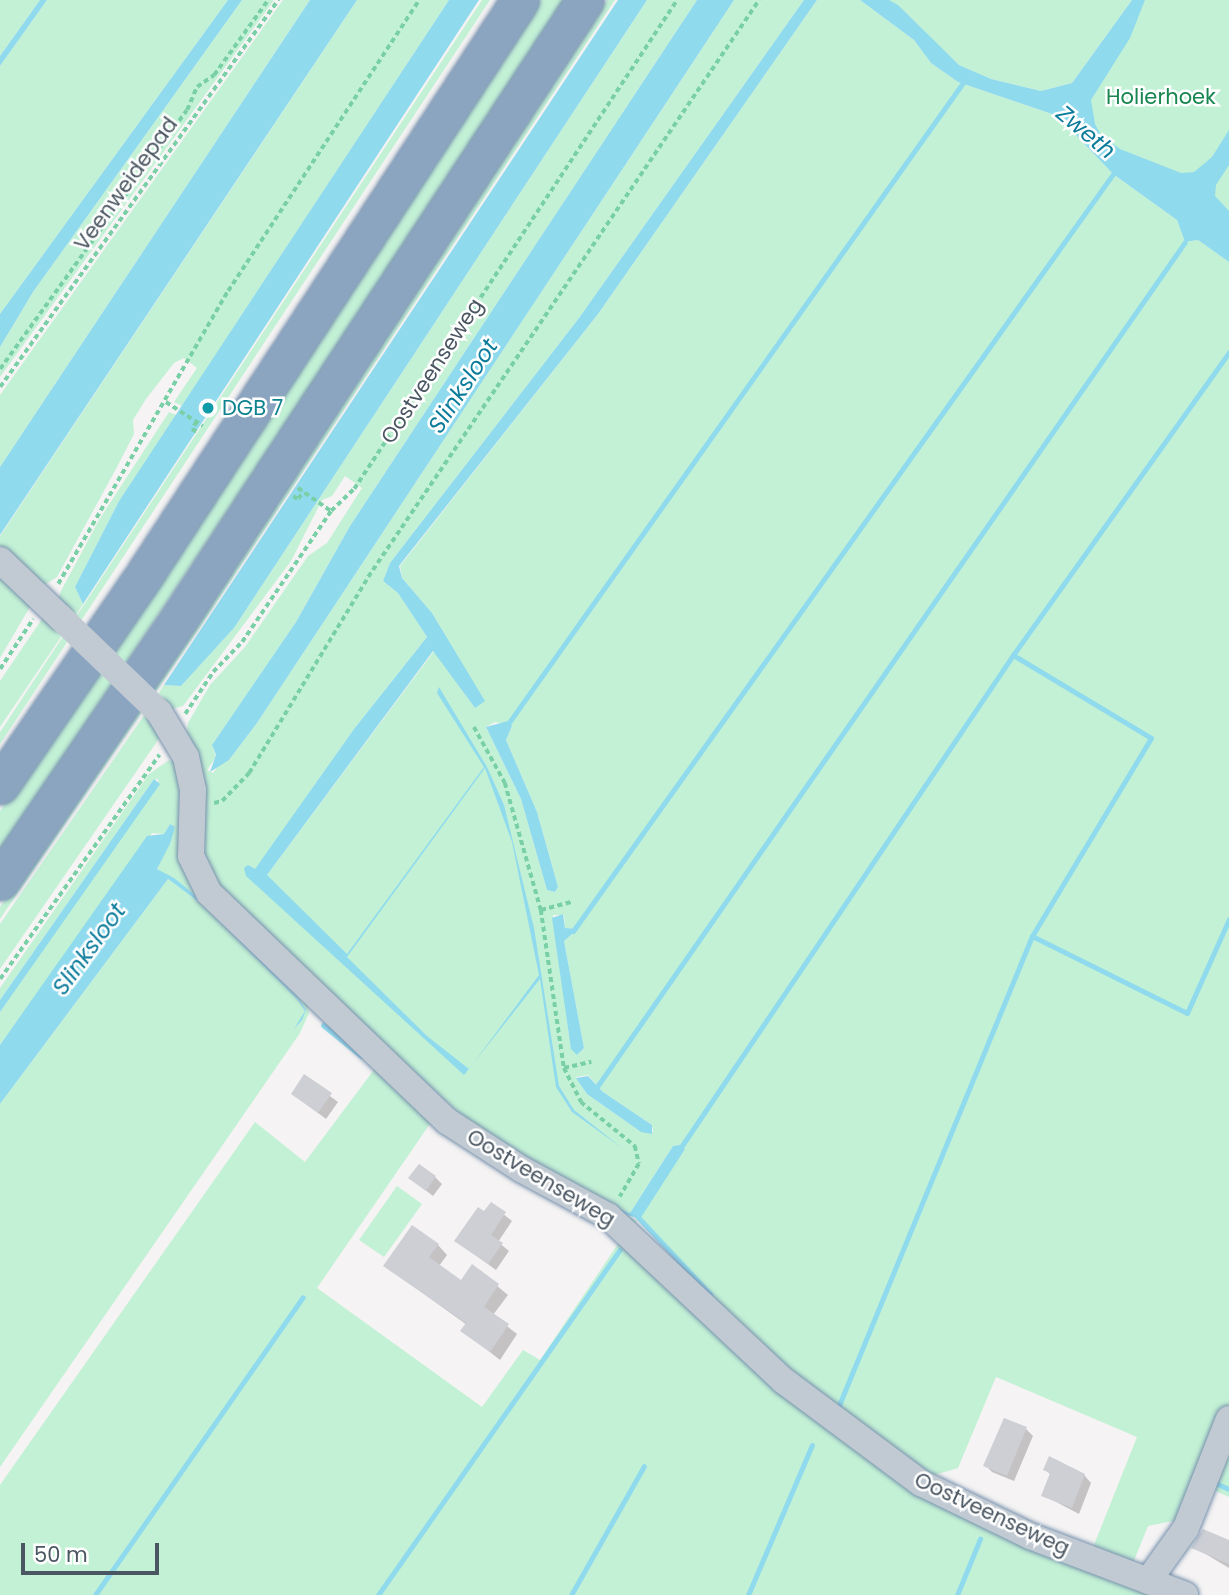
<!DOCTYPE html>
<html>
<head>
<meta charset="utf-8">
<style>
	body { margin:0 }
	#map { position:relative; width:1229px; height:1595px; overflow:hidden; background:#f5f3f3; font-family:Poppins,sans-serif }
	div>[style] { position:absolute }
	[style*='--x'] { left:calc(var(--x)*1px); top:calc(var(--y)*1px); width:calc(var(--w)*1px); rotate:calc(var(--a)*1deg) }
	.green>* { inset:0; background:#c3f1d5 }
	.water>* { inset:0; background:#90daee }
	.shadow>* { inset:0; background:#0003 }
	.stream>* { height:5px; margin:-2.5px; padding:0 2.5px; transform-origin:2.5px; border-radius:2.5px; background:#90daee }
	.building>* { inset:0; background:#cdcfd5 }
	.path>* { height:3.5px; margin-top:-1.75px; transform-origin:0; background:repeating-linear-gradient(90deg,#7ad0a6 0 5px,transparent 0 8.5px) }
	.roads { filter:drop-shadow(0 0 2px #7690ad) drop-shadow(0 0 2px #7690ad) }
	.minor>* { height:26px; margin:-13px; padding:0 13px; transform-origin:13px; border-radius:13px; background:#c1cad2 }
	.highway>* { height:37px; margin:-18.5px; padding:0 18.5px; transform-origin:18.5px; border-radius:18.5px; background:#8ba5c1 }
	.minor-bridge>* { height:26px; margin:-13px; padding:0 13px; transform-origin:13px; border-radius:13px; background:#c1cad2 }
	.dots>* { width:19px; height:19px; translate:-50% -50%; box-sizing:border-box; border:4px solid #fff; border-radius:50% }
	span { translate:-50% -50%; white-space:nowrap; text-align:center; line-height:1.15; -webkit-text-stroke:5px #fff; paint-order:stroke }
	.park-label { font-size:21px; color:#17864f }
	.street-label { font-size:21px; color:#4a5661 }
	.culture-label { font-size:21px; color:#0d838f }
	.left { translate:0 -50%; text-align:left }
	.water-label { font-size:23px; color:#0c7c9b; font-style:italic }
	.scale { position:absolute; left:21px; top:1543px; width:138px; height:32px; box-sizing:border-box; border:4px solid #4a5661; border-top:0; padding-left:9px; font-size:21px; line-height:24px; white-space:nowrap; color:#4a5661; -webkit-text-stroke:5px #fff; paint-order:stroke }
</style>
</head>
<body>
<div id="map">
	<div class="green">
		<i style="clip-path:polygon(0 0,40px 0,0 56px)"></i>
		<i style="clip-path:polygon(47px 0,228px 0,0 314px,0 66px)"></i>
		<i style="clip-path:polygon(242px 0,274px 0,0 377px,0 347px,33px 292px)"></i>
		<i style="clip-path:polygon(283px 0,310px 0,0 467px,0 395px)"></i>
		<i style="clip-path:polygon(357px 0,449px 0,182px 406px,174px 402px,197px 368px,184px 358px,174px 363px,146px 399px,133px 420px,134px 434px,117px 467px,57px 577px,43px 586px,0 552px,0 536px)"></i>
		<i style="clip-path:polygon(482px 0,490px 0,0 744px,0 732px)"></i>
		<i style="clip-path:polygon(540px 0,569px 0,0 852px,0 811px)"></i>
		<i style="clip-path:polygon(607px 0,615px 0,201px 626px,0 919px,0 907px,195px 625px)"></i>
		<i style="clip-path:polygon(evenodd,647px 0,697px 0,350px 526px,296px 622px,212px 745px,216px 757px,207px 770px,213px 773px,221px 762px,229px 760px,257px 723px,734px 0,804px 0,579px 318px,390px 563px,383px 581px,398px 593px,427px 637px,354px 729px,255px 870px,267px 875px,434px 651px,475px 708px,484px 701px,432px 613px,402px 578px,400px 566px,598px 314px,817px 0,860px 0,914px 40px,931px 63px,958px 82px,1058px 116px,1113px 174px,1177px 220px,1185px 242px,1198px 240px,1229px 262px,1229px 1404px,1183px 1519px,1148px 1526px,1133px 1563px,1092px 1550px,1137px 1437px,996px 1377px,958px 1468px,931px 1476px,840px 1411px,751px 1335px,691px 1277px,638px 1216px,685px 1148px,673px 1146px,630px 1213px,619px 1210px,637px 1221px,632px 1229px,616px 1209px,610px 1206px,601px 1210px,447px 1116px,230px 910px,206px 876px,200px 840px,203px 788px,187px 737px,188px 723px,210px 685px,245px 647px,308px 556px,327px 543px,362px 488px,345px 476px,332px 496px,322px 500px,291px 561px,183px 706px,167px 710px,157px 696px,164px 685px,181px 686px,234px 628px,647px 0,495px 722px,512px 726px,506px 740px,537px 812px,558px 887px,555px 892px,547px 890px,521px 799px,486px 727px,495px 722px,647px 0,553px 915px,564px 915px,565px 928px,578px 929px,564px 941px,584px 1048px,577px 1055px,569px 1035px,553px 915px,647px 0,356px 1020px,468px 1121px,527px 1157px,552px 1175px,451px 1110px,356px 1020px,647px 0,588px 1075px,603px 1092px,652px 1125px,653px 1132px,641px 1132px,587px 1094px,576px 1077px,588px 1075px)"></i>
		<i style="clip-path:polygon(889px 0,1132px 0,1072px 83px,1041px 91px,990px 79px,959px 65px)"></i>
		<i style="clip-path:polygon(1142px 0,1229px 0,1229px 227px,1098px 137px,1073px 108px)"></i>
		<i style="clip-path:polygon(169px 412px,176px 415px,119px 501px,75px 587px,83px 604px,74px 618px,57px 601px,61px 591px,99px 520px)"></i>
		<i style="clip-path:polygon(0 573px,31px 605px,0 658px)"></i>
		<i style="clip-path:polygon(44px 616px,65px 631px,0 727px,0 681px)"></i>
		<i style="clip-path:polygon(145px 714px,160px 736px,156px 743px,0 969px,0 924px)"></i>
		<i style="clip-path:polygon(169px 760px,179px 764px,182px 845px,307px 1000px,309px 1013px,300px 1033px,0 1467px,0 1104px,168px 879px,203px 905px,297px 999px,305px 1011px,296px 1029px,306px 1010px,298px 998px,190px 891px,157px 869px,174px 827px,170px 824px,164px 834px,152px 833px,0 1045px,0 1012px,159px 780px,154px 779px,0 1000px,0 988px,149px 774px)"></i>
		<i style="clip-path:polygon(379px 1063px,436px 1115px,317px 1288px,482px 1407px,523px 1350px,540px 1360px,624px 1235px,826px 1426px,1153px 1595px,0 1595px,0 1485px,255px 1122px,305px 1162px)"></i>
		<i style="clip-path:polygon(397px 1186px,422px 1204px,384px 1257px,359px 1240px)"></i>
		<i style="clip-path:polygon(1229px 1435px,1229px 1497px,1207px 1487px)"></i>
	</div>
	<div class="water">
		<i style="clip-path:polygon(40px 0,47px 0,0 66px,0 56px)"></i>
		<i style="clip-path:polygon(228px 0,242px 0,33px 292px,0 347px,0 314px)"></i>
		<i style="clip-path:polygon(310px 0,357px 0,0 535px,0 467px)"></i>
		<i style="clip-path:polygon(449px 0,479px 0,83px 604px,75px 587px,119px 501px)"></i>
		<i style="clip-path:polygon(618px 0,647px 0,234px 628px,181px 686px,164px 685px)"></i>
		<i style="clip-path:polygon(697px 0,734px 0,257px 723px,229px 760px,210px 772px,216px 755px,212px 745px,296px 622px,350px 526px)"></i>
		<i style="clip-path:polygon(evenodd,804px 0,817px 0,598px 314px,399px 566px,402px 578px,432px 613px,485px 701px,475px 708px,433px 651px,267px 875px,347px 954px,484px 767px,437px 693px,439px 687px,487px 767px,504px 805px,534px 928px,559px 1086px,574px 1110px,622px 1148px,572px 1112px,556px 1087px,540px 979px,464px 1075px,246px 876px,244px 868px,248px 865px,255px 869px,354px 729px,427px 637px,398px 593px,383px 581px,390px 563px,579px 318px,804px 0,485px 768px,512px 842px,539px 975px,469px 1069px,427px 1036px,347px 957px,485px 768px)"></i>
		<i style="clip-path:polygon(860px 0,889px 0,898px 5px,959px 65px,991px 79px,1041px 91px,1072px 83px,1132px 0,1145px 0,1130px 38px,1091px 100px,1095px 124px,1101px 135px,1120px 149px,1181px 173px,1194px 172px,1212px 157px,1229px 130px,1229px 165px,1216px 185px,1215px 196px,1229px 211px,1229px 262px,1198px 240px,1185px 242px,1177px 220px,1113px 174px,1058px 116px,958px 82px,931px 63px,914px 40px)"></i>
		<i style="clip-path:polygon(508px 721px,512px 726px,506px 740px,537px 812px,558px 887px,555px 892px,547px 890px,521px 799px,486px 727px)"></i>
		<i style="clip-path:polygon(154px 779px,160px 784px,0 1012px,0 1000px)"></i>
		<i style="clip-path:polygon(170px 824px,175px 827px,170px 844px,157px 869px,174px 878px,190px 891px,298px 998px,306px 1010px,302px 1020px,294px 1029px,305px 1011px,297px 999px,203px 905px,168px 879px,0 1104px,0 1045px,147px 836px,164px 834px)"></i>
		<i style="clip-path:polygon(563px 914px,565px 928px,578px 929px,564px 941px,584px 1048px,577px 1055px,571px 1049px,552px 918px)"></i>
		<i style="clip-path:polygon(588px 1076px,603px 1092px,652px 1125px,652px 1134px,641px 1132px,587px 1094px,576px 1078px)"></i>
		<i style="clip-path:polygon(680px 1145px,685px 1149px,640px 1219px,624px 1214px,619px 1209px,630px 1213px,673px 1146px)"></i>
	</div>
	<div class="shadow">
		<i style="clip-path:polygon(304px 1077px,338px 1102px,326px 1119px,293px 1094px)"></i>
		<i style="clip-path:polygon(435px 1177px,442px 1184px,433px 1196px,410px 1178px)"></i>
		<i style="clip-path:polygon(491px 1204px,512px 1221px,498px 1242px,509px 1251px,496px 1270px,456px 1241px)"></i>
		<i style="clip-path:polygon(438px 1245px,447px 1255px,439px 1266px,462px 1282px,473px 1266px,508px 1295px,493px 1315px,517px 1334px,500px 1360px,463px 1331px,467px 1325px,385px 1266px)"></i>
		<i style="clip-path:polygon(1026px 1429px,1033px 1436px,1014px 1481px,992px 1472px,985px 1465px)"></i>
		<i style="clip-path:polygon(1045px 1469px,1084px 1475px,1091px 1483px,1079px 1514px,1043px 1495px,1051px 1475px)"></i>
		<i style="clip-path:polygon(1229px 1544px,1229px 1568px,1194px 1547px)"></i>
	</div>
	<div class="stream">
		<i style="--x:1013;--y:655;--w:161;--a:31"></i>
		<i style="--x:1151;--y:738;--w:231;--a:121"></i>
		<i style="--x:1032;--y:936;--w:173;--a:26.4"></i>
		<i style="--x:1187;--y:1013;--w:103;--a:-65.9"></i>
		<i style="--x:505;--y:728;--w:790;--a:-54.64"></i>
		<i style="--x:573;--y:931;--w:930;--a:-54.5"></i>
		<i style="--x:323;--y:1025;--w:49;--a:39.2"></i>
		<i style="--x:594;--y:1091;--w:1034;--a:-55.16"></i>
		<i style="--x:679;--y:1150;--w:597;--a:-55.99"></i>
		<i style="--x:1013;--y:655;--w:372;--a:-54.5"></i>
		<i style="--x:635;--y:1214;--w:110;--a:46.8"></i>
		<i style="--x:837;--y:1410;--w:513;--a:-67.64"></i>
		<i style="--x:1213;--y:1482;--w:17;--a:24"></i>
		<i style="--x:95;--y:1595;--w:363;--a:-55.1"></i>
		<i style="--x:378;--y:1595;--w:421;--a:-55"></i>
		<i style="--x:571;--y:1595;--w:148;--a:-60.5"></i>
		<i style="--x:748;--y:1595;--w:163;--a:-66.9"></i>
		<i style="--x:957;--y:1595;--w:61;--a:-67.7"></i>
	</div>
	<div class="building">
		<i style="clip-path:polygon(304px 1074px,332px 1093px,318px 1113px,291px 1094px)"></i>
		<i style="clip-path:polygon(419px 1164px,436px 1176px,426px 1191px,408px 1178px)"></i>
		<i style="clip-path:polygon(491px 1202px,506px 1212px,491px 1235px,503px 1243px,488px 1264px,454px 1241px,478px 1207px,484px 1211px)"></i>
		<i style="clip-path:polygon(412px 1225px,439px 1244px,429px 1257px,461px 1280px,472px 1264px,499px 1284px,484px 1307px,509px 1324px,490px 1352px,460px 1331px,466px 1323px,383px 1266px)"></i>
		<i style="clip-path:polygon(1004px 1418px,1027px 1427px,1007px 1476px,983px 1466px)"></i>
		<i style="clip-path:polygon(1049px 1456px,1085px 1474px,1072px 1508px,1041px 1496px,1050px 1473px,1043px 1470px)"></i>
		<i style="clip-path:polygon(1203px 1529px,1229px 1540px,1229px 1564px,1191px 1548px)"></i>
	</div>
	<div class="path">
		<i style="--x:0;--y:369;--w:319;--a:-54.2"></i>
		<i style="--x:187;--y:110;--w:25;--a:-67"></i>
		<i style="--x:197;--y:87;--w:21;--a:-35"></i>
		<i style="--x:214;--y:75;--w:92;--a:-54.2"></i>
		<i style="--x:0;--y:387;--w:477;--a:-54.3"></i>
		<i style="--x:166;--y:402;--w:44;--a:33"></i>
		<i style="--x:197;--y:422;--w:9;--a:126"></i>
		<i style="--x:192;--y:429;--w:8;--a:30"></i>
		<i style="--x:298;--y:488;--w:40;--a:34.9"></i>
		<i style="--x:293;--y:496;--w:6;--a:31"></i>
		<i style="--x:298;--y:499;--w:9;--a:-54"></i>
		<i style="--x:58;--y:584;--w:339;--a:-59.9"></i>
		<i style="--x:228;--y:291;--w:348;--a:-56.7"></i>
		<i style="--x:0;--y:669;--w:60;--a:-56.6"></i>
		<i style="--x:185;--y:714;--w:50;--a:-56.3"></i>
		<i style="--x:213;--y:672;--w:42;--a:-46"></i>
		<i style="--x:242;--y:642;--w:158;--a:-55.8"></i>
		<i style="--x:331;--y:511;--w:32;--a:-44"></i>
		<i style="--x:354;--y:489;--w:586;--a:-56.55"></i>
		<i style="--x:474;--y:727;--w:64;--a:61"></i>
		<i style="--x:505;--y:783;--w:132;--a:74.2"></i>
		<i style="--x:541;--y:910;--w:31;--a:-15"></i>
		<i style="--x:214;--y:803;--w:8;--a:-14"></i>
		<i style="--x:222;--y:801;--w:39;--a:-46"></i>
		<i style="--x:249;--y:773;--w:229;--a:-58.7"></i>
		<i style="--x:368;--y:577;--w:697;--a:-55.88"></i>
		<i style="--x:541;--y:910;--w:160;--a:81.7"></i>
		<i style="--x:564;--y:1068;--w:28;--a:-13"></i>
		<i style="--x:0;--y:979;--w:275;--a:-54.6"></i>
		<i style="--x:564;--y:1068;--w:38;--a:63"></i>
		<i style="--x:581;--y:1102;--w:70;--a:39.2"></i>
		<i style="--x:635;--y:1146;--w:18;--a:77"></i>
		<i style="--x:639;--y:1164;--w:38;--a:120"></i>
	</div>
	<div class="roads">
		<div class="minor">
			<i style="--x:0;--y:560;--w:84;--a:43.6"></i>
			<i style="--x:159;--y:712;--w:52;--a:59"></i>
			<i style="--x:186;--y:757;--w:34;--a:78"></i>
			<i style="--x:193;--y:790;--w:66;--a:91.7"></i>
			<i style="--x:191;--y:856;--w:41;--a:64.1"></i>
			<i style="--x:209;--y:893;--w:330;--a:43.8"></i>
			<i style="--x:447;--y:1121;--w:88;--a:33"></i>
			<i style="--x:521;--y:1169;--w:99;--a:28.4"></i>
			<i style="--x:608;--y:1216;--w:241;--a:43.2"></i>
			<i style="--x:784;--y:1381;--w:171;--a:36.7"></i>
			<i style="--x:921;--y:1483;--w:121;--a:25.9"></i>
			<i style="--x:1030;--y:1536;--w:166;--a:20.8"></i>
			<i style="--x:1148;--y:1581;--w:65;--a:-54.4"></i>
			<i style="--x:1186;--y:1528;--w:117;--a:-68.5"></i>
		</div>
		<div class="highway">
			<i style="--x:0;--y:785;--w:245;--a:-55.5"></i>
			<i style="--x:139;--y:583;--w:696;--a:-56.83"></i>
			<i style="--x:0;--y:881;--w:323;--a:-55.7"></i>
			<i style="--x:182;--y:614;--w:734;--a:-56.72"></i>
		</div>
	</div>
	<div class="minor-bridge">
		<i style="--x:61;--y:618;--w:136;--a:43.8"></i>
	</div>
	<div class="dots">
		<i style="left:208px;top:408px;background:#0f9aa8"></i>
	</div>
	<div class="park-label">
		<span style="left:1161px;top:97px">Holierhoek</span>
	</div>
	<div class="street-label">
		<span style="left:126px;top:184px;rotate:-54deg">Veenweidepad</span>
		<span style="left:432px;top:371px;rotate:-57deg">Oostveenseweg</span>
		<span style="left:541px;top:1178px;rotate:31deg">Oostveenseweg</span>
		<span style="left:992px;top:1514px;rotate:25deg">Oostveenseweg</span>
	</div>
	<div class="culture-label">
		<span class="left" style="left:222px;top:408px">DGB 7</span>
	</div>
	<div class="water-label">
		<span style="left:1086px;top:132px;rotate:40deg">Zweth</span>
		<span style="left:463px;top:386px;rotate:-57deg">Slinksloot</span>
		<span style="left:89px;top:949px;rotate:-54deg">Slinksloot</span>
	</div>
	<div class="scale">50 m</div>
</div>
</body>
</html>
